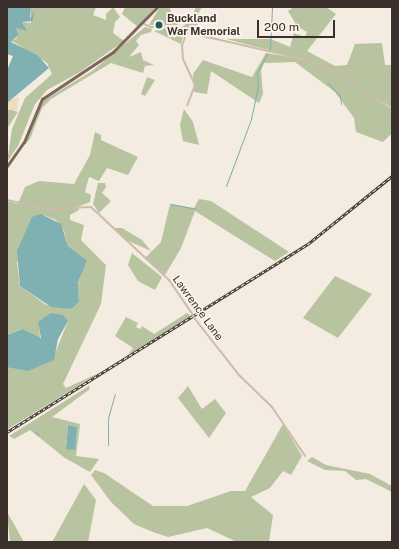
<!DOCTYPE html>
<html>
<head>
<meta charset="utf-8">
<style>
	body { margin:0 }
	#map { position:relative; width:399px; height:549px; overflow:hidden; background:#f4ebe1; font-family:"Public Sans",sans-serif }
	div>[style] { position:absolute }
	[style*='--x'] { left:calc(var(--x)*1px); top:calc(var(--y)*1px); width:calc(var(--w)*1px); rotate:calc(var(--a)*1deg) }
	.green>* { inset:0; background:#b8c4a0 }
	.sand>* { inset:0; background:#efdcb8 }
	.water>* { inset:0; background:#7fb0b2 }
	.stream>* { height:1px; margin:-0.5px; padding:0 0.5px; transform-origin:0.5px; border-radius:0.5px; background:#7fb0b2 }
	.street>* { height:2px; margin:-1px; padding:0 1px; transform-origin:1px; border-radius:1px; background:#cdbbac }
	.primary>* { height:3px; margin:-1.5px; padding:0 1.5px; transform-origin:1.5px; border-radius:1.5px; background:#7d675c }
	.rail>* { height:2.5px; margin-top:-1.25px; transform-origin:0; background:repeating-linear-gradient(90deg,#fbf5ee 0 3px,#3b302b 0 6px); box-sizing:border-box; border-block:1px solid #3b302b }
	.street-bridge>* { height:2px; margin:-1px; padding:0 1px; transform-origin:1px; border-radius:1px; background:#cdbbac }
	.dots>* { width:11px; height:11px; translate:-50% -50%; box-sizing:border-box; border:2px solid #fbf5ee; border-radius:50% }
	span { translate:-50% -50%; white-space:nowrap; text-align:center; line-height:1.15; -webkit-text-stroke:3.5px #fbf5ee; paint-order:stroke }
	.poi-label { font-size:11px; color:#3b302b; font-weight:700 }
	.left { translate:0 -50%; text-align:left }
	.street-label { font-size:11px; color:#3b302b }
	.frame { position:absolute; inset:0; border:8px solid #3b302b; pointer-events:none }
	.scale { position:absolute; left:257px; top:20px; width:78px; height:18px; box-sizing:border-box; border:2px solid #3b302b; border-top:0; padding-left:5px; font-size:12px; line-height:14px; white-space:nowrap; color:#3b302b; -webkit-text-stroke:3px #fbf5ee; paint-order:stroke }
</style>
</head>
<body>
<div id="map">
	<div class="green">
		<i style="clip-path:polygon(31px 7px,96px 7px,93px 15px,106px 20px,106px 14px,113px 7px,120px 17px,115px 22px,113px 33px,124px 41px,80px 72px,47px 90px,35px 104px,18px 146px,7px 162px,12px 129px,25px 98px,52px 74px,47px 63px,12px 41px,17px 38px,15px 29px,24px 26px,22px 22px,31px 23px)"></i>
		<i style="clip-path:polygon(125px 7px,155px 7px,138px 27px,122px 14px)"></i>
		<i style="clip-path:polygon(160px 7px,169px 7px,178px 25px,149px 25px)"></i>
		<i style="clip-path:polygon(196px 7px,202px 7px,197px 16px,198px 24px,191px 32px,182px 27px,190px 21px)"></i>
		<i style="clip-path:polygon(294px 7px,326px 7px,336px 14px,307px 51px,335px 66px,347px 65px,355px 44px,382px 43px,385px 65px,392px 65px,392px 108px,356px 85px,392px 111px,392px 133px,383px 142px,356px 132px,354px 118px,335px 92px,295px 62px,264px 63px,261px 71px,263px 94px,259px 103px,211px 71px,207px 94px,194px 92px,193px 74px,203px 60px,252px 77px,266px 53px,303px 59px,226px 39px,271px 39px,290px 47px,294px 33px,305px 37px,307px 32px,297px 26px,288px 11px)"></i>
		<i style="clip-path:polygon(174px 26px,184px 31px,181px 44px,154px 31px)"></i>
		<i style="clip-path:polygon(145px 27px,152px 29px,151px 32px,141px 35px,136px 41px,139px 45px,129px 57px,141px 52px,143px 60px,154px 65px,145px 66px,143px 73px,111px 63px,51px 99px,42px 108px,30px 139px,21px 149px,44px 100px,92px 71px)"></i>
		<i style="clip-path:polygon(147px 77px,155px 80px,145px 96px,141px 94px)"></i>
		<i style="clip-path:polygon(7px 108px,18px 112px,8px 127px,7px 140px)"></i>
		<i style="clip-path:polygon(184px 109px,193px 122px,199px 145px,183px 141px,180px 125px)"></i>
		<i style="clip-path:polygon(evenodd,95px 132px,101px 135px,101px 140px,138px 157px,128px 175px,107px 168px,99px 181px,89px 177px,85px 192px,91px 195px,90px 202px,77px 207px,79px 210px,70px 215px,70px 220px,84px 225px,81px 240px,106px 265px,101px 304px,63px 384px,66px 388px,99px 373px,8px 429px,7px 367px,52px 361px,68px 321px,39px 325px,40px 338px,21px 329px,7px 335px,7px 201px,18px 204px,25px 187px,39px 181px,74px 184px,90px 155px,95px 132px,44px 215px,56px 220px,64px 231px,68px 246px,86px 259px,78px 285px,79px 302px,72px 309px,46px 305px,20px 286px,17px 263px,44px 215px)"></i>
		<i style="clip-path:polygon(98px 183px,105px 183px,106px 187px,102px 193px,111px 201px,99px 213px,93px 204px)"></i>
		<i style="clip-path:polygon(199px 199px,211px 201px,289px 252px,275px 261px,195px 211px,181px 248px,165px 275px,145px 258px,161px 242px,170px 204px,194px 208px)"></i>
		<i style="clip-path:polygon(114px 228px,122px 228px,142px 240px,151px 251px,126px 240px)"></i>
		<i style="clip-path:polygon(132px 253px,162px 277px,155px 290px,138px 281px,128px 265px)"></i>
		<i style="clip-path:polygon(335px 276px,372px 294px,338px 338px,303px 318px)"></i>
		<i style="clip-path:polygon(187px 313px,191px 316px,128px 355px,133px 348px,115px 336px,126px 317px,138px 323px,136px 327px,140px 329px,142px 326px,154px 334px)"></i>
		<i style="clip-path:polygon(evenodd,89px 386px,90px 389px,52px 417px,80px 424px,76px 456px,99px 459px,90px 472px,65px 458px,30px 430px,14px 439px,9px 436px,89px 386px,68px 425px,77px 427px,66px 449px,66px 448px,68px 425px)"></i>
		<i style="clip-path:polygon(188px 386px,202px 409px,215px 399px,226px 413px,209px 438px,178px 398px)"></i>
		<i style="clip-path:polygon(283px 424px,302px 456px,291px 475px,283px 471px,270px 488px,251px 497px,273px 515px,269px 542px,237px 542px,207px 528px,168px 537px,153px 532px,134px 524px,111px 502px,91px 475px,95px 470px,104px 473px,153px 506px,187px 506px,231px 491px,245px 491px)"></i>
		<i style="clip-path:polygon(312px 457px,326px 465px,370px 474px,392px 486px,392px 492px,366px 479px,356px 480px,345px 471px,325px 470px,307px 461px)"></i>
		<i style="clip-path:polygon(84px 484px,96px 500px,88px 542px,52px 542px)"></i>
		<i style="clip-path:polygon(7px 512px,24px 542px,10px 542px)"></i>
	</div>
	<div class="sand">
		<i style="clip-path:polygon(19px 97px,17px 110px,8px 110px,7px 101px)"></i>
	</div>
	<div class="water">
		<i style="clip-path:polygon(7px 7px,31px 7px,30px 19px,34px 11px,33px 21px,22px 22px,27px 31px,16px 28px,18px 35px,11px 42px,37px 55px,49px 68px,7px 103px,7px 70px,13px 56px,7px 54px)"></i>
		<i style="clip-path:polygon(41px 214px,61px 224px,68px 246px,87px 260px,78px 283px,79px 302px,72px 309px,51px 307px,20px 286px,17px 251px,32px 217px)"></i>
		<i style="clip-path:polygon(51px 313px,63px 315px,68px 321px,58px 339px,54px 360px,28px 371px,7px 367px,7px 335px,22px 329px,41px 338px,38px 322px)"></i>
		<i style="clip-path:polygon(68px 425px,77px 427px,75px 450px,66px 449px)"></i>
	</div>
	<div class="stream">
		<i style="--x:270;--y:50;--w:43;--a:-87.3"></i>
		<i style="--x:328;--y:83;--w:18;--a:47"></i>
		<i style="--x:340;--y:96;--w:8;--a:83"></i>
		<i style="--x:226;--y:186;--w:72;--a:-69.5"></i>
		<i style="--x:251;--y:119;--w:33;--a:-78"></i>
		<i style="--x:258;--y:87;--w:15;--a:-94"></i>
		<i style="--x:257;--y:72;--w:21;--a:-61"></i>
		<i style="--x:171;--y:204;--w:25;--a:11"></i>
		<i style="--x:34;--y:431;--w:6;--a:39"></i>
		<i style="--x:108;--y:445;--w:27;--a:-90"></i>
		<i style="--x:108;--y:418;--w:25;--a:-74"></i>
	</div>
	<div class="street">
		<i style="--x:144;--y:24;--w:8;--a:23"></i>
		<i style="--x:151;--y:27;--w:23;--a:-5"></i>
		<i style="--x:174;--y:25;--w:18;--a:27"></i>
		<i style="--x:190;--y:33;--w:120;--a:13"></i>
		<i style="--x:307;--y:60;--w:45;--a:24.9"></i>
		<i style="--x:348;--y:79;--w:54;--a:35.2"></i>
		<i style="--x:187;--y:32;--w:14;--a:111"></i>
		<i style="--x:182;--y:45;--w:14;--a:86"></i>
		<i style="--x:183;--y:59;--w:29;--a:65"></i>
		<i style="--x:195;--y:85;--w:22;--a:111"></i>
		<i style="--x:7;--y:200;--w:41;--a:12.7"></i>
		<i style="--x:47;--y:209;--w:44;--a:-2.6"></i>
		<i style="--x:91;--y:207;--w:107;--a:43.1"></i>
		<i style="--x:169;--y:280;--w:42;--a:55.6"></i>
		<i style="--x:195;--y:319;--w:71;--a:51.8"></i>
		<i style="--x:239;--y:375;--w:46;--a:44.1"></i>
		<i style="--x:272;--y:407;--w:59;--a:56"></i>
	</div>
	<div class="primary">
		<i style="--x:7;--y:166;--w:29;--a:-55"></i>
		<i style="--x:24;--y:142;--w:47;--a:-67.3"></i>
		<i style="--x:42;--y:99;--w:85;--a:-33.5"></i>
		<i style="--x:113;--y:52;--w:63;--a:-45.6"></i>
	</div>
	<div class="rail">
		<i style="--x:7;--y:432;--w:355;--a:-32"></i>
		<i style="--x:308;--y:244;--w:108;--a:-39"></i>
	</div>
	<div class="street-bridge">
		<i style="--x:193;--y:315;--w:4;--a:63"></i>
	</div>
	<div class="dots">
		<i style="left:159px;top:25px;background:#1f5a5e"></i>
	</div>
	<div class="poi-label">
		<span class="left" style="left:167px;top:25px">Buckland<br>War Memorial</span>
	</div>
	<div class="street-label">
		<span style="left:198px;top:308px;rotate:54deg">Lawrence Lane</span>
	</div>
	<div class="frame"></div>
	<div class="scale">200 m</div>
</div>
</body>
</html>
